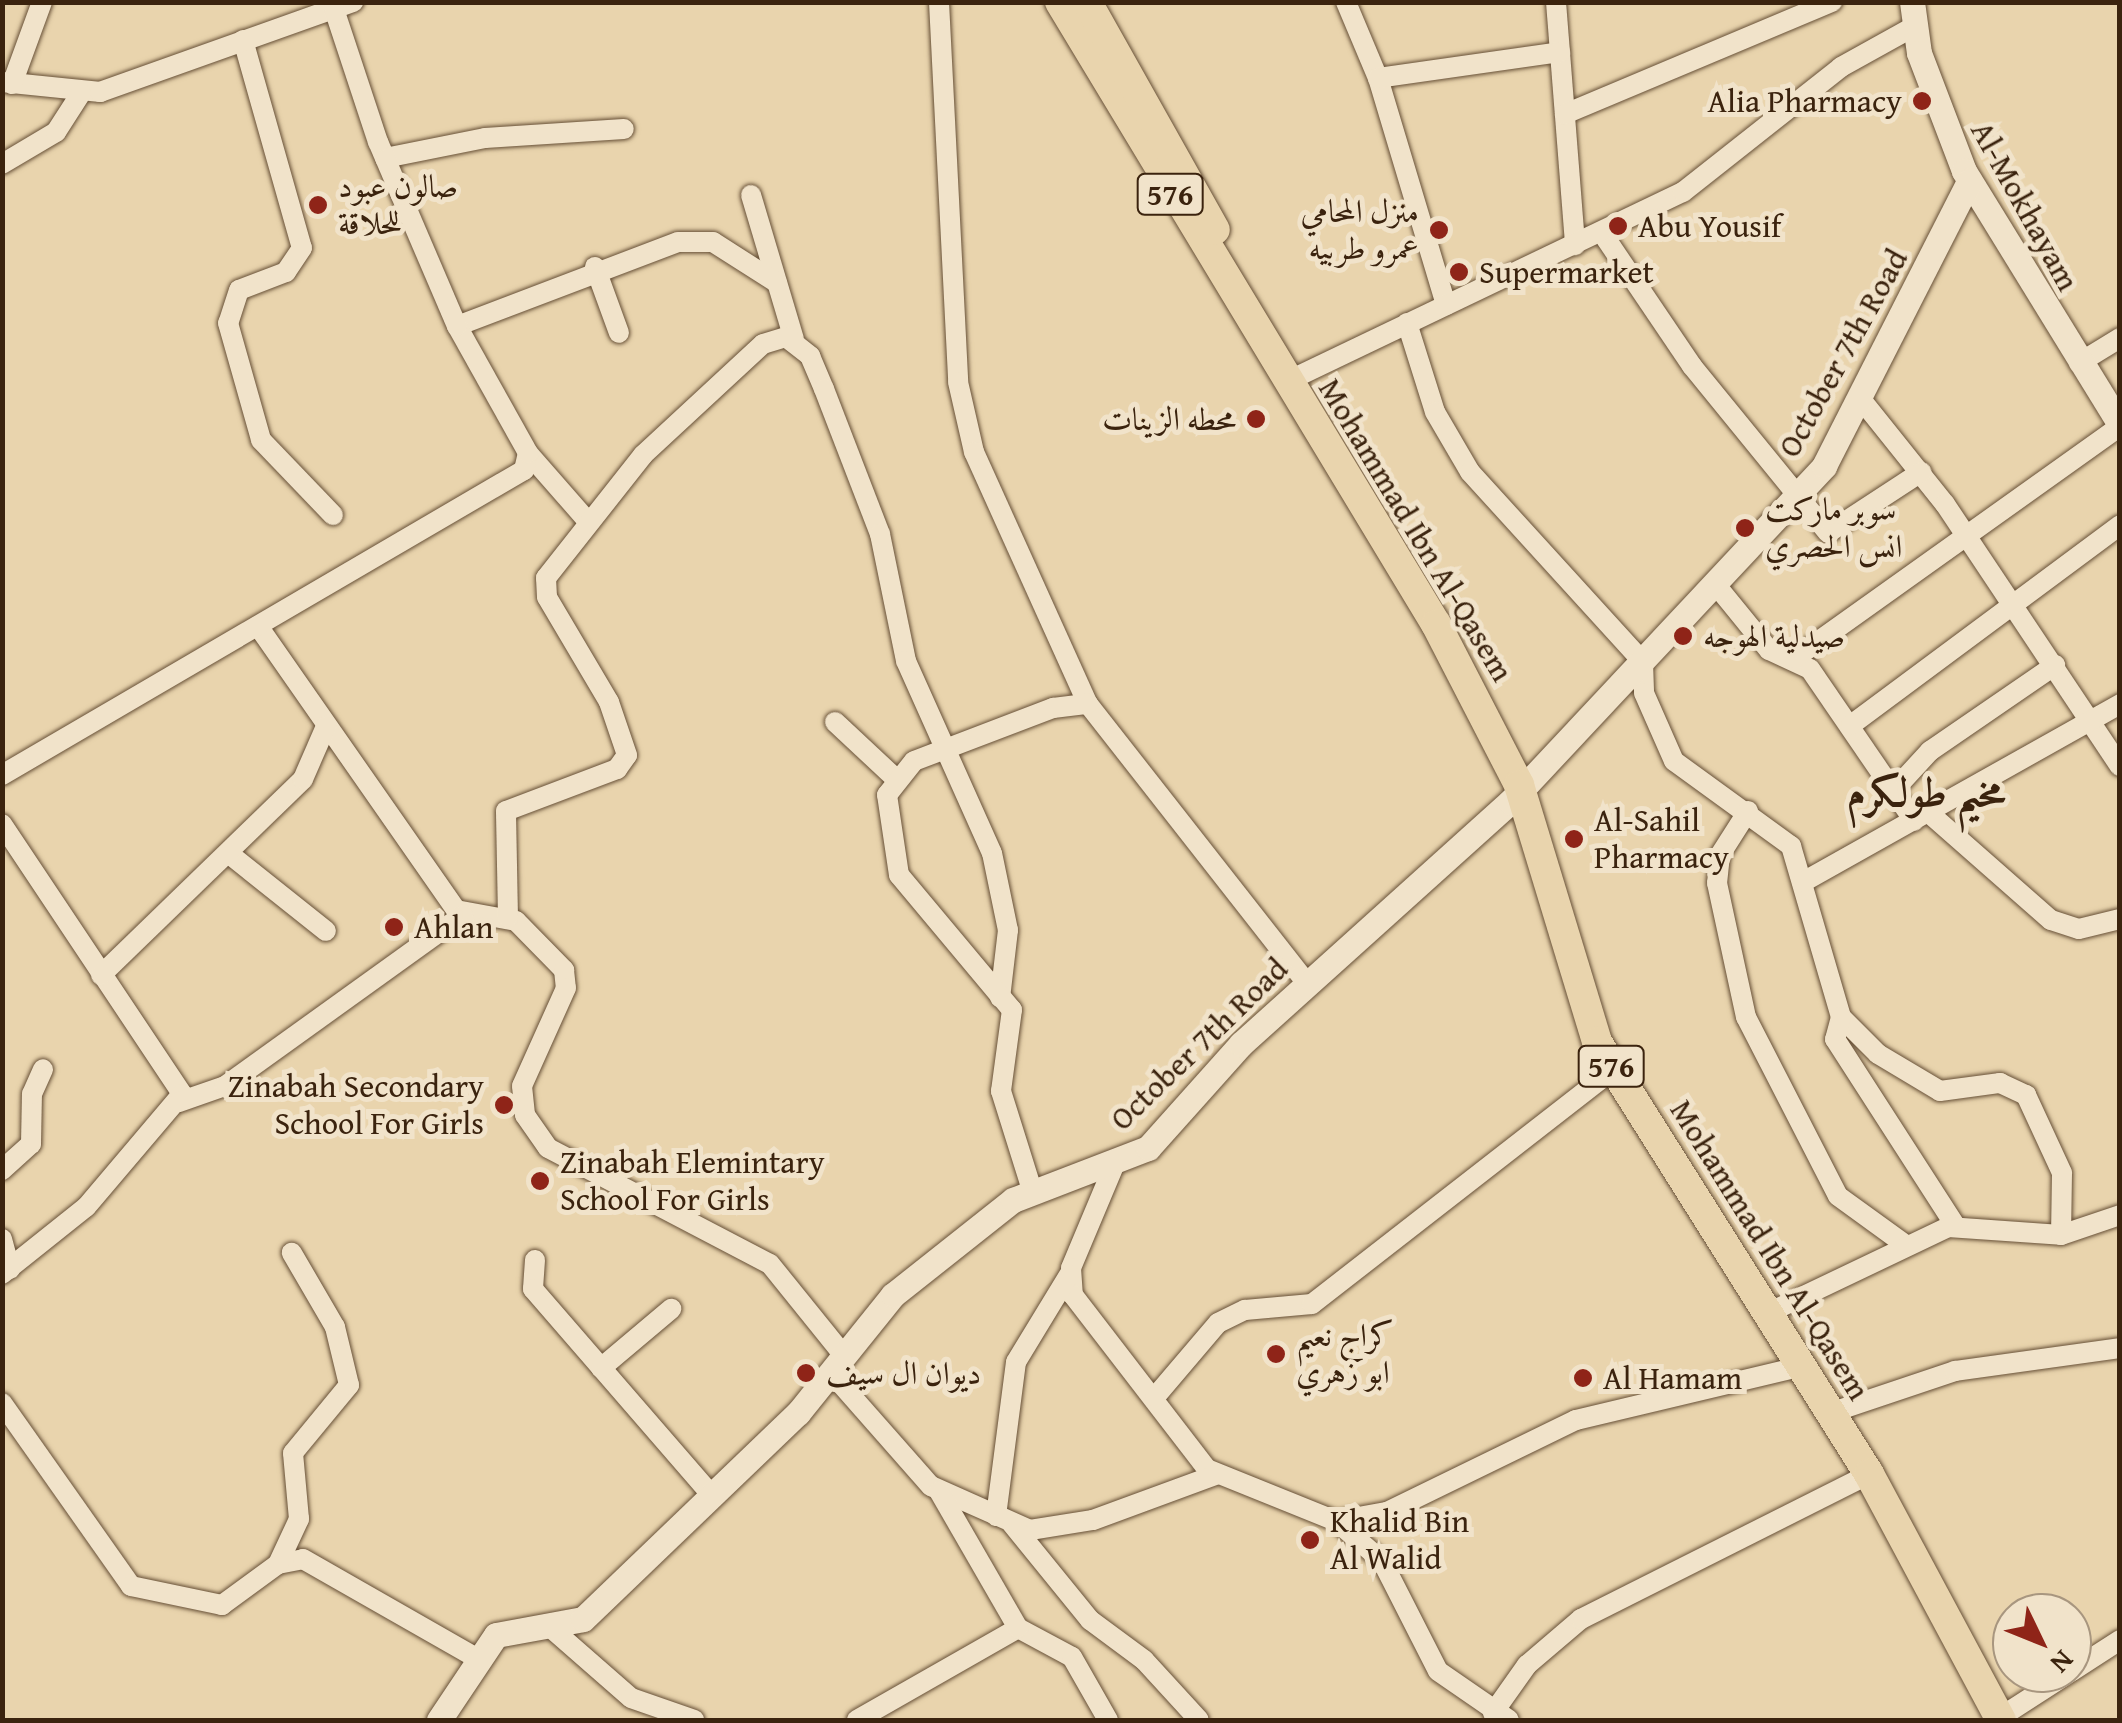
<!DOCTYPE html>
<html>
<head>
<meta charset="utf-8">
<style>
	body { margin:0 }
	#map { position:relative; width:2122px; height:1723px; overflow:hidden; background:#e9d4ad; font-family:"Gentium Book Plus",Amiri,serif }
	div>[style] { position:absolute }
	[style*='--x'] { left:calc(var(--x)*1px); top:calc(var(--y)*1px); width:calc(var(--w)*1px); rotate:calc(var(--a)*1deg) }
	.roads { filter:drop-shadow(0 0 2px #664f36) drop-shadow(0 0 2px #664f36) }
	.minor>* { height:20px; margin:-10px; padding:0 10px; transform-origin:10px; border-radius:10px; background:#f1e3ca }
	.tertiary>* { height:25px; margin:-12.5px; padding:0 12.5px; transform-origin:12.5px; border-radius:12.5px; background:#f1e3ca }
	.primary>* { height:30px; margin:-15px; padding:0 15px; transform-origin:15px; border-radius:15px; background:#e9d4ad }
	.dots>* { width:28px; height:28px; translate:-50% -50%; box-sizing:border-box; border:5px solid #f1e3ca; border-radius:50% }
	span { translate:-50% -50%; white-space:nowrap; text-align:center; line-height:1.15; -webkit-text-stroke:10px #f1e3ca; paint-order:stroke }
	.shield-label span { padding:2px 8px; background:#f1e3ca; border:2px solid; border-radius:8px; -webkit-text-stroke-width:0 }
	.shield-label { font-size:30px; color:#3b230e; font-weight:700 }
	.poi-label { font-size:32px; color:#3b230e }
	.right { translate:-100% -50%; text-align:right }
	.left { translate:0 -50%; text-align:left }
	.street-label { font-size:32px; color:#3b230e }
	.district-label { font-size:42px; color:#3b230e; font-weight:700 }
	.frame { position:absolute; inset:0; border:5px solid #3b230e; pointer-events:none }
	.north { position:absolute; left:1992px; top:1593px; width:100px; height:100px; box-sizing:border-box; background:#f1e3ca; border:2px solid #a8967f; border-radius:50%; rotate:133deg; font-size:28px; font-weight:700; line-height:40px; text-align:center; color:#3b230e }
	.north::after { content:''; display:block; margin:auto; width:35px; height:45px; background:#8f2418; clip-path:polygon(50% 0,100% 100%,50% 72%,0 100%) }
</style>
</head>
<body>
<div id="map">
	<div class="roads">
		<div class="minor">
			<i style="--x:939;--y:2;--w:380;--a:87.1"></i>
			<i style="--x:958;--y:382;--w:72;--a:77.1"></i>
			<i style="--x:974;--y:452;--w:277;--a:65.7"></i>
			<i style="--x:1088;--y:704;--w:355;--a:51.9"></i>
			<i style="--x:1346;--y:2;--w:82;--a:67.2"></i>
			<i style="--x:1378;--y:78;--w:237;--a:73.3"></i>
			<i style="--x:1556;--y:2;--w:244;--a:85.5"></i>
			<i style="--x:243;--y:40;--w:216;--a:74.2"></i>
			<i style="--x:302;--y:248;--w:29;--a:124"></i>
			<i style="--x:286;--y:272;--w:50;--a:159"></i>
			<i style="--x:239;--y:290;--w:35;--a:108"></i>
			<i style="--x:228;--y:323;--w:122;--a:74.2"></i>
			<i style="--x:261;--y:440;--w:104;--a:46.2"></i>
			<i style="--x:1378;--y:78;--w:184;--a:-8.1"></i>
			<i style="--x:2;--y:82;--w:99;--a:5.8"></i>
			<i style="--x:100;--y:92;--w:269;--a:-19.6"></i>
			<i style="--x:12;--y:84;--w:87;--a:-69.9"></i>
			<i style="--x:1565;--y:114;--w:290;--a:-22.8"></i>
			<i style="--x:385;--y:158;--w:102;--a:-11.3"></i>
			<i style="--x:485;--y:138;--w:139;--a:-3.7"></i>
			<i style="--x:2;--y:164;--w:63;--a:-30.7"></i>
			<i style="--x:56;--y:132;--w:46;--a:-57.3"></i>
			<i style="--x:751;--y:195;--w:150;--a:73.4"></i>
			<i style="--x:1602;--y:233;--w:161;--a:55.9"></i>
			<i style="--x:1692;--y:366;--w:215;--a:50.8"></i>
			<i style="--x:595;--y:267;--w:70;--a:70"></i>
			<i style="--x:1407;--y:323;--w:93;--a:72.5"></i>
			<i style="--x:1435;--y:412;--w:69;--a:59.7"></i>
			<i style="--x:1470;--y:472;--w:257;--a:47.7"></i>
			<i style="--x:1643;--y:662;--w:31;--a:88"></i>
			<i style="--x:1644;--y:693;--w:74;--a:66.2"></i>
			<i style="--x:1674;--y:761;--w:145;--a:36"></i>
			<i style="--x:1791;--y:846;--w:178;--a:73.7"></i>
			<i style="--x:1841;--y:1017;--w:52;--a:45"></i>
			<i style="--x:1878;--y:1054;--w:72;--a:30.8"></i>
			<i style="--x:1940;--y:1091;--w:61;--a:-7.6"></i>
			<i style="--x:2000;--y:1083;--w:29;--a:25"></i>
			<i style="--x:2026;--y:1095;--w:86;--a:65.2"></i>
			<i style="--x:2062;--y:1173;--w:62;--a:90.9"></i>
			<i style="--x:457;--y:326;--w:236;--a:-20.8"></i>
			<i style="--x:678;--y:242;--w:35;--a:0"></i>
			<i style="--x:713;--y:242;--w:76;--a:32.6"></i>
			<i style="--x:2079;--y:363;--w:48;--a:-31.4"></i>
			<i style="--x:1288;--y:381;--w:438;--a:-25.6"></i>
			<i style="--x:1683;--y:192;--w:201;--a:-38.3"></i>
			<i style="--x:1841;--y:67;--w:85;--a:-29"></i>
			<i style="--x:1860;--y:398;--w:136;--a:51.3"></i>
			<i style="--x:1945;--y:504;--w:315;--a:56.3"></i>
			<i style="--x:528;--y:453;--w:86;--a:48.8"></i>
			<i style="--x:1831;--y:531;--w:108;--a:-33.2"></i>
			<i style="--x:1716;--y:585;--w:84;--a:50.8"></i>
			<i style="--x:1769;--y:650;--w:45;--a:24.9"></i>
			<i style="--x:1810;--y:669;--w:184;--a:55.6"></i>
			<i style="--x:258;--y:626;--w:346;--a:55.1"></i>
			<i style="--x:456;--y:910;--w:61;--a:10.4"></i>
			<i style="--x:516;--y:921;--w:69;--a:45.6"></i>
			<i style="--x:564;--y:970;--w:18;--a:84"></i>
			<i style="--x:566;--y:988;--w:107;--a:114.2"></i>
			<i style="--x:522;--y:1086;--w:29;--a:84"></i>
			<i style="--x:525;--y:1115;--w:40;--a:55.1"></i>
			<i style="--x:548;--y:1148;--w:250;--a:27.6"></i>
			<i style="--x:770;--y:1264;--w:119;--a:51.1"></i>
			<i style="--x:1795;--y:658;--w:399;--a:-35.5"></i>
			<i style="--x:835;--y:722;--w:81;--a:43"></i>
			<i style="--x:1851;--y:725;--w:335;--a:-36.6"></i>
			<i style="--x:2;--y:775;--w:605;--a:-30.3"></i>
			<i style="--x:524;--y:470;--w:17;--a:-77"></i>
			<i style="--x:528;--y:453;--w:145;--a:-119.2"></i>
			<i style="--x:457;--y:326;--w:200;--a:-113.2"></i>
			<i style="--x:378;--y:142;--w:140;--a:-108.3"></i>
			<i style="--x:1895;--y:789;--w:52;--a:-47.4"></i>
			<i style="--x:1930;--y:751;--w:152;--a:-34.5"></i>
			<i style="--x:1748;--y:811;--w:52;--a:122.5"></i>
			<i style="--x:1720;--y:855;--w:28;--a:96"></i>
			<i style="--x:1717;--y:883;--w:137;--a:77.8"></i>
			<i style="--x:1746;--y:1017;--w:201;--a:62.8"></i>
			<i style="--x:1838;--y:1196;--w:85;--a:35.9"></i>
			<i style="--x:1929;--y:813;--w:162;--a:41.3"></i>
			<i style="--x:2051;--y:920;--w:29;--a:18"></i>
			<i style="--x:2079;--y:929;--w:42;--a:-13.7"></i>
			<i style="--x:2;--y:824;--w:324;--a:56.3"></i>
			<i style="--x:182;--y:1094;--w:148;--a:130.3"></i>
			<i style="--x:86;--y:1207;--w:107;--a:141.4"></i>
			<i style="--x:228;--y:853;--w:125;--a:38.5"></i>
			<i style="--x:1803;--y:882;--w:364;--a:-29.3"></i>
			<i style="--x:508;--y:917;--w:106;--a:-91.1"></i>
			<i style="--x:506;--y:811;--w:119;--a:-20.7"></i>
			<i style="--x:617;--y:769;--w:17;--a:-54"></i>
			<i style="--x:627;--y:755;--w:56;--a:-108.8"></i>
			<i style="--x:609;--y:702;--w:122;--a:-120.6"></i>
			<i style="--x:547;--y:597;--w:19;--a:-93"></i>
			<i style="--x:546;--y:578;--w:157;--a:-51.7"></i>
			<i style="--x:643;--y:455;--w:163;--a:-42.8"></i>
			<i style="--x:763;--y:344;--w:24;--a:-17"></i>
			<i style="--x:786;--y:337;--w:31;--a:38"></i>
			<i style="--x:810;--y:356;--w:36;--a:67"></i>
			<i style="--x:824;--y:389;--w:155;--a:68.9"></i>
			<i style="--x:880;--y:534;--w:130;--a:78.4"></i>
			<i style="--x:906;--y:661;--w:210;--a:65.9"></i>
			<i style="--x:992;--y:853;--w:79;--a:78.3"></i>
			<i style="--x:1008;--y:930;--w:68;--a:96.7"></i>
			<i style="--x:101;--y:975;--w:281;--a:-44.1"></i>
			<i style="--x:303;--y:779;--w:58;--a:-66.5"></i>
			<i style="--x:1841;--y:1017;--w:23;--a:105"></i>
			<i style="--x:1835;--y:1039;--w:221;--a:57.2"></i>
			<i style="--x:179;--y:1102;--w:49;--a:-19.2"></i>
			<i style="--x:225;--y:1086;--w:293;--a:-35.7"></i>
			<i style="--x:1113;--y:1168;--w:108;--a:112.8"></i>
			<i style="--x:1071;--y:1268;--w:27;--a:86"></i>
			<i style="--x:1073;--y:1295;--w:220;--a:52.4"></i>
			<i style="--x:1207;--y:1469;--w:139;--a:22"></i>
			<i style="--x:1336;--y:1521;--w:52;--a:-10"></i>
			<i style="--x:1387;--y:1512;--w:210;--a:-26"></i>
			<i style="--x:1576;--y:1420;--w:229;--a:-13.4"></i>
			<i style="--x:2;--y:1170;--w:39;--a:-42"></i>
			<i style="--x:31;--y:1144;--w:50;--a:-88.9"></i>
			<i style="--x:32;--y:1094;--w:27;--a:-66"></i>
			<i style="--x:1032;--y:1190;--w:104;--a:-107.4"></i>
			<i style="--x:1001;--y:1091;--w:82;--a:-82.3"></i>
			<i style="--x:1012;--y:1010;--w:176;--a:-129.9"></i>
			<i style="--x:899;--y:875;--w:81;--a:-98.5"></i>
			<i style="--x:887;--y:795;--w:43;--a:-51.5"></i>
			<i style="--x:914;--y:761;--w:149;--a:-20.9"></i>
			<i style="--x:1053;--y:708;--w:35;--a:-7"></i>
			<i style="--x:2;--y:1239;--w:31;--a:75"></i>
			<i style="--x:535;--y:1260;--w:29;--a:94"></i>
			<i style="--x:533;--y:1289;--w:267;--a:49.1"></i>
			<i style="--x:1766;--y:1314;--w:202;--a:-25.5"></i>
			<i style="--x:1948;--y:1227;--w:113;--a:4"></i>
			<i style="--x:2061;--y:1235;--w:62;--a:-18.7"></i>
			<i style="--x:601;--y:1368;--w:92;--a:-40.1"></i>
			<i style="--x:833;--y:1375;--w:148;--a:48.6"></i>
			<i style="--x:931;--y:1486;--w:108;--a:24"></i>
			<i style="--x:1030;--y:1530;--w:64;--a:-9"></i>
			<i style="--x:1093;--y:1520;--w:130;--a:-20.2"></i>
			<i style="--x:1155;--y:1397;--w:97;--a:-49.6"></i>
			<i style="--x:1218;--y:1323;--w:30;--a:-26"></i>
			<i style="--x:1245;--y:1310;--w:67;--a:-5.1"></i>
			<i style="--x:1312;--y:1304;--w:381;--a:-37.9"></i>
			<i style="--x:2;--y:1403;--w:224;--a:54.8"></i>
			<i style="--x:131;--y:1586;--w:93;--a:11.8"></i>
			<i style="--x:222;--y:1605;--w:69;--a:-36.2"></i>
			<i style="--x:278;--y:1564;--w:25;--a:-11"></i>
			<i style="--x:303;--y:1559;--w:198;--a:29.7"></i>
			<i style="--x:1830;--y:1413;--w:132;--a:-18.6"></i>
			<i style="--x:1955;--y:1371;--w:167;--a:-7.9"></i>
			<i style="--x:996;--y:1516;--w:155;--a:-82.6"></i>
			<i style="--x:1016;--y:1362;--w:102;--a:-58.7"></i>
			<i style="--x:1336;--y:1521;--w:61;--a:41"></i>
			<i style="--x:1382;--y:1561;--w:123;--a:63"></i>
			<i style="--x:1438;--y:1671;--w:86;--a:34.6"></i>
			<i style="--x:1012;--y:1524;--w:124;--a:50.9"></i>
			<i style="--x:1090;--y:1620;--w:67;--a:36.5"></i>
			<i style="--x:1144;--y:1660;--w:81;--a:47.5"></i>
			<i style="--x:278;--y:1564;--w:50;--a:-65"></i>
			<i style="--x:299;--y:1519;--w:66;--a:-95.2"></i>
			<i style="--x:293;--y:1453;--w:88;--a:-50.5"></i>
			<i style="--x:349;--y:1385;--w:60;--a:-103.6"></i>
			<i style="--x:335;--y:1327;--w:86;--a:-120.2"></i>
			<i style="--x:551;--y:1628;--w:106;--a:41.2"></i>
			<i style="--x:631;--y:1698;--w:67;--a:19.2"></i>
			<i style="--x:1018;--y:1628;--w:61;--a:28.2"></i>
			<i style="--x:1072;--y:1657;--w:73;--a:60.3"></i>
			<i style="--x:2072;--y:1671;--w:57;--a:-32.9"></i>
			<i style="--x:1493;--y:1713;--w:59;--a:-54.7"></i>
			<i style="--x:1527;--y:1665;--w:71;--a:-40.4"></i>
			<i style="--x:1581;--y:1619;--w:322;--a:-26.7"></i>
			<i style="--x:857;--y:1720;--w:185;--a:-29.7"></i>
			<i style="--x:1018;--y:1628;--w:158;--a:-120"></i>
			<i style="--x:1996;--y:1720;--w:87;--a:-32.8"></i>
		</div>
		<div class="tertiary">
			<i style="--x:1912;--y:2;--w:51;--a:82.2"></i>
			<i style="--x:1919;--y:53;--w:126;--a:69.1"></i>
			<i style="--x:1964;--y:171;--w:298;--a:58.4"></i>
			<i style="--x:439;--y:1720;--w:102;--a:-56.2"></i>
			<i style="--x:496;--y:1635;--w:88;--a:-10.4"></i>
			<i style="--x:583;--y:1619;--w:298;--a:-43.8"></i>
			<i style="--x:798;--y:1413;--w:151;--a:-51.2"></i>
			<i style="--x:893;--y:1295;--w:153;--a:-38.4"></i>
			<i style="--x:1013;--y:1200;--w:145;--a:-21.1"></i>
			<i style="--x:1148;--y:1148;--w:140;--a:-48.2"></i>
			<i style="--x:1241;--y:1044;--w:362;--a:-42"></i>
			<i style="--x:1510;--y:802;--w:460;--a:-46.9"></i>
			<i style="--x:1824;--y:466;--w:320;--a:-63"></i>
		</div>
		<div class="primary">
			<i style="--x:1060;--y:2;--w:727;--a:58.85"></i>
			<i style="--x:1436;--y:624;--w:181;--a:62.7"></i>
			<i style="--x:1519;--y:785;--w:269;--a:73.1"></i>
			<i style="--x:1597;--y:1042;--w:510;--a:57.8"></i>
			<i style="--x:1869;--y:1474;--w:279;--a:61.8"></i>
			<i style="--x:1087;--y:2;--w:261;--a:60.7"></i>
		</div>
	</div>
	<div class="dots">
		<i style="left:1922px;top:101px;background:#8f2418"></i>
		<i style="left:318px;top:205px;background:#8f2418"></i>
		<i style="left:1618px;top:226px;background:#8f2418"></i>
		<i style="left:1439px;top:230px;background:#8f2418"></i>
		<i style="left:1459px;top:272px;background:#8f2418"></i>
		<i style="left:1256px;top:419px;background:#8f2418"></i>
		<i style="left:1745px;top:528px;background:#8f2418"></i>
		<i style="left:1683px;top:636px;background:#8f2418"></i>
		<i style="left:1574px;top:839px;background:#8f2418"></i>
		<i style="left:394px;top:927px;background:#8f2418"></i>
		<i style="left:504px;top:1105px;background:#8f2418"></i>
		<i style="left:540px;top:1181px;background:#8f2418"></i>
		<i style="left:1276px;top:1354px;background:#8f2418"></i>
		<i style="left:806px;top:1373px;background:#8f2418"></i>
		<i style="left:1583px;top:1378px;background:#8f2418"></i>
		<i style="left:1310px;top:1540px;background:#8f2418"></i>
	</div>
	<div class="shield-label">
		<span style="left:1170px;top:194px">576</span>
		<span style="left:1611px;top:1066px">576</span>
	</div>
	<div class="poi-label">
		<span class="right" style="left:1902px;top:101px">Alia Pharmacy</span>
		<span class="left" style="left:338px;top:205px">صالون عبود<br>للحلاقة</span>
		<span class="right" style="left:1419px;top:230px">منزل المحامي<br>عمرو طربيه</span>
		<span class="left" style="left:1638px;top:226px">Abu Yousif</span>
		<span class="left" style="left:1479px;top:272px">Supermarket</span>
		<span class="right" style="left:1236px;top:419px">محطه الزينات</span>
		<span class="left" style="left:1765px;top:528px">سوبر ماركت<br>انس الحصري</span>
		<span class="left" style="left:1703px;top:636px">صيدلية الهوجه</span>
		<span class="left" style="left:1594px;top:839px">Al-Sahil<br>Pharmacy</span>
		<span class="left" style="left:414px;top:927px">Ahlan</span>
		<span class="right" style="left:484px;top:1105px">Zinabah Secondary<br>School For Girls</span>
		<span class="left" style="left:560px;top:1181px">Zinabah Elemintary<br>School For Girls</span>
		<span class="left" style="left:1296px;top:1354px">كراج نعيم<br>ابو زهري</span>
		<span class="left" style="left:826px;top:1373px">ديوان ال سيف</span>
		<span class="left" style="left:1603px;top:1378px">Al Hamam</span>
		<span class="left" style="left:1330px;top:1540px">Khalid Bin<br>Al Walid</span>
	</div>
	<div class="street-label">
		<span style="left:2025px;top:206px;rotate:61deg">Al-Mokhayam</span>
		<span style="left:1843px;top:353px;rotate:-61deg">October 7th Road</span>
		<span style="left:1416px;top:530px;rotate:59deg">Mohammad Ibn Al-Qasem</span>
		<span style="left:1199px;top:1044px;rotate:-44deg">October 7th Road</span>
		<span style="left:1770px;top:1250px;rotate:58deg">Mohammad Ibn Al-Qasem</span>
	</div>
	<div class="district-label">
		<span style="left:1926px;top:791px">مخيم طولكرم</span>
	</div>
	<div class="frame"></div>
	<div class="north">N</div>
</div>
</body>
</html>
